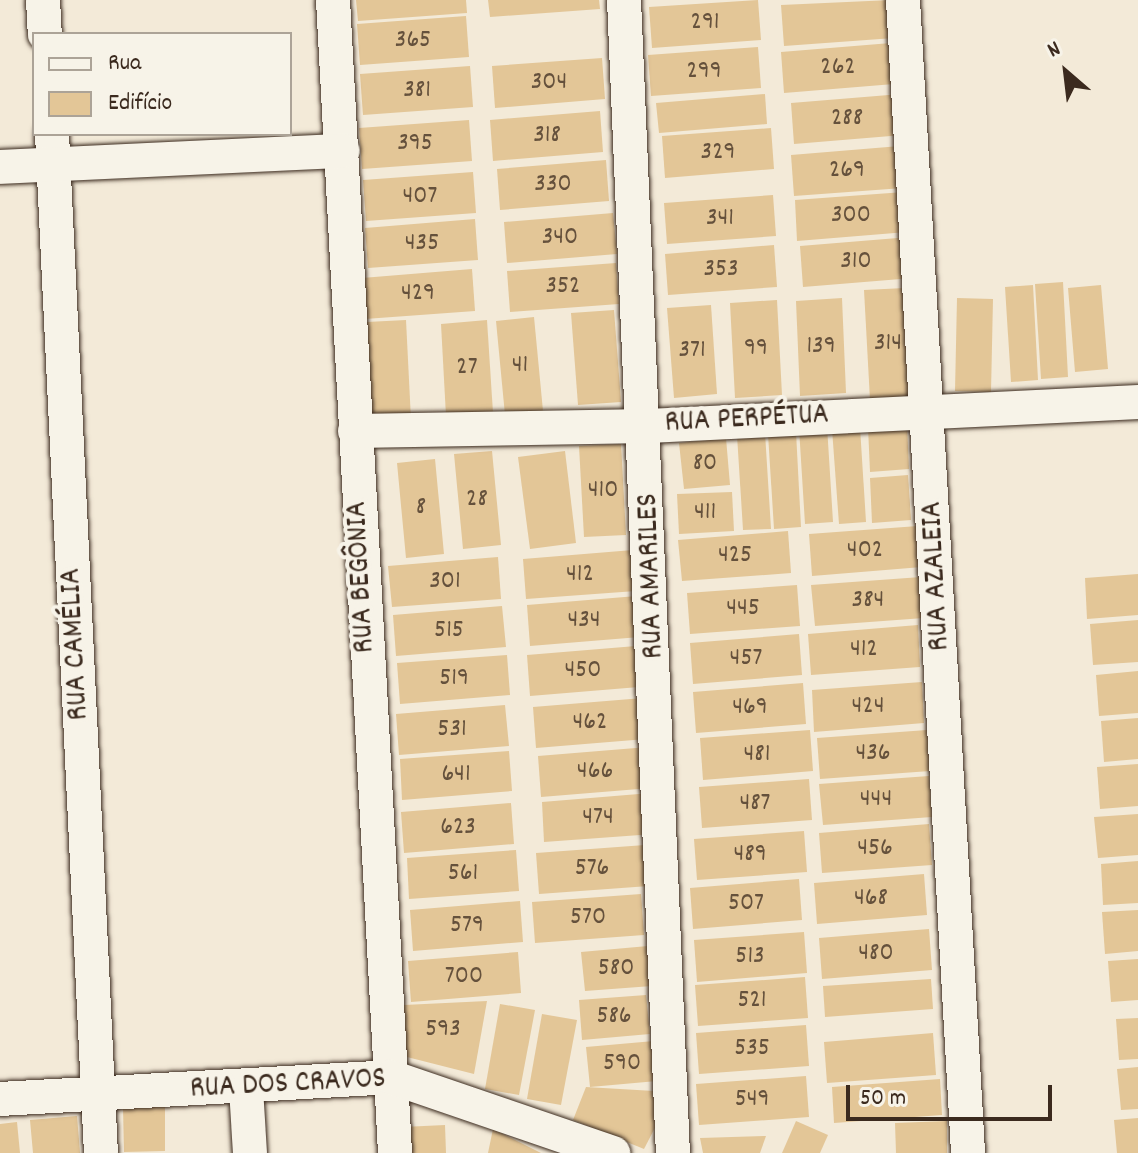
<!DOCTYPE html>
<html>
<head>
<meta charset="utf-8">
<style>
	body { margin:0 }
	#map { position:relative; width:1138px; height:1153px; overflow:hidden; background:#f3ead8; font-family:Dekko,sans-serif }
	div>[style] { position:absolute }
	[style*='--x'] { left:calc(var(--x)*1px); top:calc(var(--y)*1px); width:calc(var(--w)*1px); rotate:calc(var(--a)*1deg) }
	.building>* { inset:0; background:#e3c697 }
	.roads { filter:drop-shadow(0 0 2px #3b2a1e) drop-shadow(0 0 2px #3b2a1e) }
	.minor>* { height:34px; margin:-17px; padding:0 17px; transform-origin:17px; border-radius:17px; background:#f7f3e8 }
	span { translate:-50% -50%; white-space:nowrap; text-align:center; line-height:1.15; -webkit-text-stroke:8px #f7f3e8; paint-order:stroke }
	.number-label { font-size:26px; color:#65513c }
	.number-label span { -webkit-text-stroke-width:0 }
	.street-label { font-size:30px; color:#3b2a1e }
	.legend { position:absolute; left:32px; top:32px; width:260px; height:104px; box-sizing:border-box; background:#f7f3e8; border:2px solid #aca397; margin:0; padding:10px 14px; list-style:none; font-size:24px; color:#3b2a1e }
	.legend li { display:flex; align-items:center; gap:16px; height:40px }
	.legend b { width:40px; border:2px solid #aca397 }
	.north { position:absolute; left:1026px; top:32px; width:80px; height:80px; -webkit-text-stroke:6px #f7f3e8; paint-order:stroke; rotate:332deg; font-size:22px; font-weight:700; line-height:32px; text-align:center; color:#3b2a1e }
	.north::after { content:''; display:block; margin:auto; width:28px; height:36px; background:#3b2a1e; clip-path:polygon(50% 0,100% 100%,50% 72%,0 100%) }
	.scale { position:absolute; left:846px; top:1085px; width:206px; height:36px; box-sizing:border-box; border:4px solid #3b2a1e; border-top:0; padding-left:10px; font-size:24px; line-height:28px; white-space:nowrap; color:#3b2a1e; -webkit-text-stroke:6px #f7f3e8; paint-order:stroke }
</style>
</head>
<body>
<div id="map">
	<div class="building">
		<i style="clip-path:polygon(356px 0,466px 0,467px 13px,358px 21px)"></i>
		<i style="clip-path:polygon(488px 0,599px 0,600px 9px,490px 17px)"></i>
		<i style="clip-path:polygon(758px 0,761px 40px,652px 48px,649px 7px)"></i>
		<i style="clip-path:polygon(891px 0,894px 38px,784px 46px,781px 5px)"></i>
		<i style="clip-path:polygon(466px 16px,469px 57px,360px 65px,357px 24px)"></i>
		<i style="clip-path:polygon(891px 43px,894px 84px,784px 93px,781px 52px)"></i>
		<i style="clip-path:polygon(758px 47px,761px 88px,651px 96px,648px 55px)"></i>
		<i style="clip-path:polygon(602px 58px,605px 99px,495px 108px,492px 66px)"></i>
		<i style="clip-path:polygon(470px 66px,473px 107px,363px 115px,360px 74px)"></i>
		<i style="clip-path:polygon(765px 94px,767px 124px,659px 133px,656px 103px)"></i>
		<i style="clip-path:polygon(901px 94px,903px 135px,794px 144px,791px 103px)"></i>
		<i style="clip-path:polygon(600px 111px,603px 152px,493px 161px,490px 120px)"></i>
		<i style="clip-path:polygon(469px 120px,472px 161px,362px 169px,359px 128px)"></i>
		<i style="clip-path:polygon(771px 128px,774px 169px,665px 178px,662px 136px)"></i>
		<i style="clip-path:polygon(900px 146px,903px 188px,794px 196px,791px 155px)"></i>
		<i style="clip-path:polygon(606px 160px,609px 201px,500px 210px,497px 169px)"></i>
		<i style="clip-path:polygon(473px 172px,476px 213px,366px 221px,363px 180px)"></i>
		<i style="clip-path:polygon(904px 192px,907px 232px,797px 241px,795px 200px)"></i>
		<i style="clip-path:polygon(773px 195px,776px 236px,667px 244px,664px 203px)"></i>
		<i style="clip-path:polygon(613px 213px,617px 254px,507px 263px,504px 222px)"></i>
		<i style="clip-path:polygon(475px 219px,478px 260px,368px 268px,365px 228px)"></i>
		<i style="clip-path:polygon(910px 237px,913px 278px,803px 287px,800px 246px)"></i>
		<i style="clip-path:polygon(774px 245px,777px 287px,668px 295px,665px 254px)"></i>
		<i style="clip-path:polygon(616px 263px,619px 304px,510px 312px,507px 271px)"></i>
		<i style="clip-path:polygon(472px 269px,475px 311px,365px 319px,362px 278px)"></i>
		<i style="clip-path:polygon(1063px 282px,1068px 377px,1041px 379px,1035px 284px)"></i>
		<i style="clip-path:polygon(1033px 285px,1038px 380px,1011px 382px,1005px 287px)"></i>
		<i style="clip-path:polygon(1101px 285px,1108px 369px,1075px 372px,1068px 288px)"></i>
		<i style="clip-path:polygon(905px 288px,911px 398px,870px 400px,864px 290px)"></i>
		<i style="clip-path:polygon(842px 298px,846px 393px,800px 396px,796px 301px)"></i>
		<i style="clip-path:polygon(957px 298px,993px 299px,991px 392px,955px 391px)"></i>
		<i style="clip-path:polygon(777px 300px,782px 395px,735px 398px,730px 303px)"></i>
		<i style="clip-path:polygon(711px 305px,717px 394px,674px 398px,667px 308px)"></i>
		<i style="clip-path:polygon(614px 310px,621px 402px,578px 405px,571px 313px)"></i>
		<i style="clip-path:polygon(534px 317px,543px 411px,505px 415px,496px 321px)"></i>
		<i style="clip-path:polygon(406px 320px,411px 420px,371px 422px,367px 322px)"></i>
		<i style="clip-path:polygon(487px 320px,493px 413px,446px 416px,441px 324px)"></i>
		<i style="clip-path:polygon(907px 424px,909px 469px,870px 472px,868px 427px)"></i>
		<i style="clip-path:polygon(827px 426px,833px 522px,805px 524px,799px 428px)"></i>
		<i style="clip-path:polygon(860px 427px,866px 522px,839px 524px,832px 429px)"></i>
		<i style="clip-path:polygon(796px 432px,801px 527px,774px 529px,768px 434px)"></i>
		<i style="clip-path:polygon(765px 433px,771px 529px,743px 530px,737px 435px)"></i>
		<i style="clip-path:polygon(726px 438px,730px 485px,684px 489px,679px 443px)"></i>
		<i style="clip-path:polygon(621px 444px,626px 535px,584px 537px,579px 446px)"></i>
		<i style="clip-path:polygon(492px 451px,501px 545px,463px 549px,454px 454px)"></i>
		<i style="clip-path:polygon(565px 451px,576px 543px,530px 549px,518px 457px)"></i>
		<i style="clip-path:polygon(435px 459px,444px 554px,406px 558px,397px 463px)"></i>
		<i style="clip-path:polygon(908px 475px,911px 520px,872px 523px,870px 478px)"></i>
		<i style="clip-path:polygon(732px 492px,734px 531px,679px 534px,677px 494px)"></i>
		<i style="clip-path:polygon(918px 526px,922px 567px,812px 576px,809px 534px)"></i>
		<i style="clip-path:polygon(788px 531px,791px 573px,682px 581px,678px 540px)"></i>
		<i style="clip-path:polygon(633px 550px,636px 591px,526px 599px,523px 559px)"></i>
		<i style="clip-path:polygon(498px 557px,501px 599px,392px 607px,388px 566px)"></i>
		<i style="clip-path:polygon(1138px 574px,1138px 615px,1087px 619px,1085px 578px)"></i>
		<i style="clip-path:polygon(921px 577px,924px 618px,815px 626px,811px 585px)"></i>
		<i style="clip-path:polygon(797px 585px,800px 626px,690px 634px,687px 593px)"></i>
		<i style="clip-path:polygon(637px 596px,640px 637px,530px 646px,527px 605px)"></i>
		<i style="clip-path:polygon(502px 606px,506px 647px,396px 656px,393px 615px)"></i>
		<i style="clip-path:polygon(1138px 620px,1138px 662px,1093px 665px,1090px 624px)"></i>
		<i style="clip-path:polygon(918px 625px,920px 667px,811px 675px,808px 634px)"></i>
		<i style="clip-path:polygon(799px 634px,802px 675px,693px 684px,690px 643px)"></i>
		<i style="clip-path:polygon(636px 646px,639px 687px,530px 696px,527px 655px)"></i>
		<i style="clip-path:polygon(507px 655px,510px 695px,400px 704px,397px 663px)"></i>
		<i style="clip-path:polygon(1138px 671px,1138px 713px,1099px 716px,1096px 675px)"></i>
		<i style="clip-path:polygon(922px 682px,924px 723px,814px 732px,812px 690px)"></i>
		<i style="clip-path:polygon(803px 683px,806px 724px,696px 733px,693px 692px)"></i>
		<i style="clip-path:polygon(643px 698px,646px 739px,536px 748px,533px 707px)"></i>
		<i style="clip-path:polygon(505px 705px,509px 746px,399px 755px,396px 714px)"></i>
		<i style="clip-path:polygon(1138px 718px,1138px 759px,1104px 762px,1101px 721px)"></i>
		<i style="clip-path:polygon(810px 730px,813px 771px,703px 780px,700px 738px)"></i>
		<i style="clip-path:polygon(927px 730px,930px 771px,820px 779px,817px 738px)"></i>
		<i style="clip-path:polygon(648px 747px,651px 788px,541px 797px,538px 756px)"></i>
		<i style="clip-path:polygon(509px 751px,512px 791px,402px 800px,400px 759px)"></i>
		<i style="clip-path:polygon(1138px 764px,1138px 806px,1100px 809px,1097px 767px)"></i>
		<i style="clip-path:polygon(929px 776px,932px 817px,823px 825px,819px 784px)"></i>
		<i style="clip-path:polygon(809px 779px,812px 820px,702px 828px,699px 787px)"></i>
		<i style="clip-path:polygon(651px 793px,654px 834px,544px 842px,542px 802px)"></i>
		<i style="clip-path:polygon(511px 803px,514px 844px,404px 853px,401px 812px)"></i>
		<i style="clip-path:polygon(1138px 814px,1138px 855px,1098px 858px,1094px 817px)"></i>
		<i style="clip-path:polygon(929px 824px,932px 865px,822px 873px,819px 833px)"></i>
		<i style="clip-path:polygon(804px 831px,807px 872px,697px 880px,694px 839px)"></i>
		<i style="clip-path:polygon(645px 845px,649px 886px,539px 894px,536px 853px)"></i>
		<i style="clip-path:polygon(516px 850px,519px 891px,409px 899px,407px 858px)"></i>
		<i style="clip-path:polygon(1138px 861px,1138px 903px,1103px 905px,1101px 864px)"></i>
		<i style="clip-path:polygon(924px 874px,927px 915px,817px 924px,814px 883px)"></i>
		<i style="clip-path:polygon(799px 879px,802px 920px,693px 929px,690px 888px)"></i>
		<i style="clip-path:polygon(641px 894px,644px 935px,535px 943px,532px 902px)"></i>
		<i style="clip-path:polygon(520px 901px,523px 942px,413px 951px,410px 910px)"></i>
		<i style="clip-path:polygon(1138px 910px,1138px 951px,1105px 954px,1102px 912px)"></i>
		<i style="clip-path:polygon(929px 929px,932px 970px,822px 979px,819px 938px)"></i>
		<i style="clip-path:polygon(804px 932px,807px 973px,697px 982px,694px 940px)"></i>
		<i style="clip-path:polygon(648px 946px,652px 986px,585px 991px,581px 952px)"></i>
		<i style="clip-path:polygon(518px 952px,521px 993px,411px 1002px,408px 961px)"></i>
		<i style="clip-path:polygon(1138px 959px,1138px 1000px,1111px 1002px,1108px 961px)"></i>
		<i style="clip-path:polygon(805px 977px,808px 1018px,698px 1026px,695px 985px)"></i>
		<i style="clip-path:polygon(931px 979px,933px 1009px,825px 1017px,823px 986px)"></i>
		<i style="clip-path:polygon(646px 995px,650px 1034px,582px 1040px,579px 1000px)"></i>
		<i style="clip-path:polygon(487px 1001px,474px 1074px,403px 1056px,404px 1005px)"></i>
		<i style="clip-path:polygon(500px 1004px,535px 1010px,519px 1095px,485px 1089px)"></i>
		<i style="clip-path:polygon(542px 1014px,577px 1020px,561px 1105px,527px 1099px)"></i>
		<i style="clip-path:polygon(1138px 1018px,1138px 1059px,1119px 1060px,1116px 1019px)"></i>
		<i style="clip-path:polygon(806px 1025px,809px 1066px,699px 1074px,696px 1033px)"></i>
		<i style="clip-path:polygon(933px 1033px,936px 1075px,827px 1083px,824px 1042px)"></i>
		<i style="clip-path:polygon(654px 1041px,657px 1081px,590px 1087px,586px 1047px)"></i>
		<i style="clip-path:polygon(1138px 1067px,1138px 1109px,1121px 1110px,1117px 1069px)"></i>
		<i style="clip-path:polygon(806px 1076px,809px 1117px,699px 1125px,696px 1084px)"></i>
		<i style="clip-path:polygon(940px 1079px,942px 1115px,834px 1123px,832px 1087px)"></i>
		<i style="clip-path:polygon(586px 1087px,654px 1091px,660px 1118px,644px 1149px,573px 1120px)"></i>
		<i style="clip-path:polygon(165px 1106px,165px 1151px,124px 1152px,123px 1107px)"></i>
		<i style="clip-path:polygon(77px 1116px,80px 1153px,33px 1153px,30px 1120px)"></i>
		<i style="clip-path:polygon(1138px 1118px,1138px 1153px,1117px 1153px,1114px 1120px)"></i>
		<i style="clip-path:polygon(796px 1121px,828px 1135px,820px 1153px,782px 1153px)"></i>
		<i style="clip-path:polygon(947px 1121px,947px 1153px,896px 1153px,895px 1123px)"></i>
		<i style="clip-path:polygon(17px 1122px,20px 1153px,0 1153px,0 1124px)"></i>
		<i style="clip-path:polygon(445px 1125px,446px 1153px,404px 1153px,403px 1127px)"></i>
		<i style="clip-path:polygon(493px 1129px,541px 1153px,488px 1153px)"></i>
		<i style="clip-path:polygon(766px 1136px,760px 1153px,703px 1153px,700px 1138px)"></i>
	</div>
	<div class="roads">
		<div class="minor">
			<i style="--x:43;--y:0;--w:34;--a:87"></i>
			<i style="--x:333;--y:0;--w:1155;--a:86.92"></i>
			<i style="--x:624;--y:0;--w:1154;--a:87.57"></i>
			<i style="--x:903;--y:0;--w:1155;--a:86.77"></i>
			<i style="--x:52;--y:134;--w:1020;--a:87.25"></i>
			<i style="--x:0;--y:167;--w:343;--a:-2.7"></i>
			<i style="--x:355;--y:431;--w:293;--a:-1"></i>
			<i style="--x:648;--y:426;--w:491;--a:-2.8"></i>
			<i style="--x:246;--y:1088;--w:65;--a:86.5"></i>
			<i style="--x:0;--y:1099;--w:392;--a:-3.2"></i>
			<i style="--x:391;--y:1077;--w:235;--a:18.9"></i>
		</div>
	</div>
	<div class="number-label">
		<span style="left:705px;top:23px">291</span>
		<span style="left:413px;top:41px">365</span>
		<span style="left:838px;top:68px">262</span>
		<span style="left:704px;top:72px">299</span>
		<span style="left:549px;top:83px">304</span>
		<span style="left:417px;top:91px">381</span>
		<span style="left:847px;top:119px">288</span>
		<span style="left:547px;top:136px">318</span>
		<span style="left:415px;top:144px">395</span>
		<span style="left:718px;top:153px">329</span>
		<span style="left:847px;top:171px">269</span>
		<span style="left:553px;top:185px">330</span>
		<span style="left:420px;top:197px">407</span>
		<span style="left:851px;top:216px">300</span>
		<span style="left:720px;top:219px">341</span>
		<span style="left:560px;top:238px">340</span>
		<span style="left:422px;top:244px">435</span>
		<span style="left:856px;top:262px">310</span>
		<span style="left:721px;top:270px">353</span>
		<span style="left:563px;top:287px">352</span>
		<span style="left:418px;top:294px">429</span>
		<span style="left:888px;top:344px">314</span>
		<span style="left:821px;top:347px">139</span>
		<span style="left:756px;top:349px">99</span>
		<span style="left:692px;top:351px">371</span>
		<span style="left:520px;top:366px">41</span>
		<span style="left:467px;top:368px">27</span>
		<span style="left:705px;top:464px">80</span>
		<span style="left:603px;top:491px">410</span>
		<span style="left:477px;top:500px">28</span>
		<span style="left:421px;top:508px">8</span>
		<span style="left:705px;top:513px">411</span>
		<span style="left:865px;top:551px">402</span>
		<span style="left:735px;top:556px">425</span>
		<span style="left:580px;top:575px">412</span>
		<span style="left:445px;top:582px">301</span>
		<span style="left:868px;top:601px">384</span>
		<span style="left:743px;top:609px">445</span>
		<span style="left:584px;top:621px">434</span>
		<span style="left:449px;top:631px">515</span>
		<span style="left:864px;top:650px">412</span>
		<span style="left:746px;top:659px">457</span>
		<span style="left:583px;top:671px">450</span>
		<span style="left:454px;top:679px">519</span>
		<span style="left:868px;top:707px">424</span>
		<span style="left:750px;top:708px">469</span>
		<span style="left:590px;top:723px">462</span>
		<span style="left:452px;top:730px">531</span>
		<span style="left:873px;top:754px">436</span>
		<span style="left:757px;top:755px">481</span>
		<span style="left:595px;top:772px">466</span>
		<span style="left:456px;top:775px">641</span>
		<span style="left:876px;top:800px">444</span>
		<span style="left:755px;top:804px">487</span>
		<span style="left:598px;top:818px">474</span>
		<span style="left:458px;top:828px">623</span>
		<span style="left:875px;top:849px">456</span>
		<span style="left:750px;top:855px">489</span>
		<span style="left:592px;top:869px">576</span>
		<span style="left:463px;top:874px">561</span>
		<span style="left:871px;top:899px">468</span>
		<span style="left:746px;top:904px">507</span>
		<span style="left:588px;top:918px">570</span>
		<span style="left:467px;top:926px">579</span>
		<span style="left:876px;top:954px">480</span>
		<span style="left:750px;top:957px">513</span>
		<span style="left:616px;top:969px">580</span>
		<span style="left:464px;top:977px">700</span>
		<span style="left:752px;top:1001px">521</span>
		<span style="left:614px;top:1017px">586</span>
		<span style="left:443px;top:1030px">593</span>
		<span style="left:752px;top:1049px">535</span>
		<span style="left:622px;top:1064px">590</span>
		<span style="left:752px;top:1100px">549</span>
	</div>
	<div class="street-label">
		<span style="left:747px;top:421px;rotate:-3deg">RUA PERPÉTUA</span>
		<span style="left:653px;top:576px;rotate:-92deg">RUA AMARILES</span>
		<span style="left:938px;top:576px;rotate:-93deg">RUA AZALEIA</span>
		<span style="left:363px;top:577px;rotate:-93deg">RUA BEGÔNIA</span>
		<span style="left:77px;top:644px;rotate:-93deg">RUA CAMÉLIA</span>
		<span style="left:288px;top:1086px;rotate:-3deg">RUA DOS CRAVOS</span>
	</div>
	<ul class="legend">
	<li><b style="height:10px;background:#f7f3e8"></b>Rua</li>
	<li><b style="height:22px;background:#e3c697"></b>Edifício</li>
	</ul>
	<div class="north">N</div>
	<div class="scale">50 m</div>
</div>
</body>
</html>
